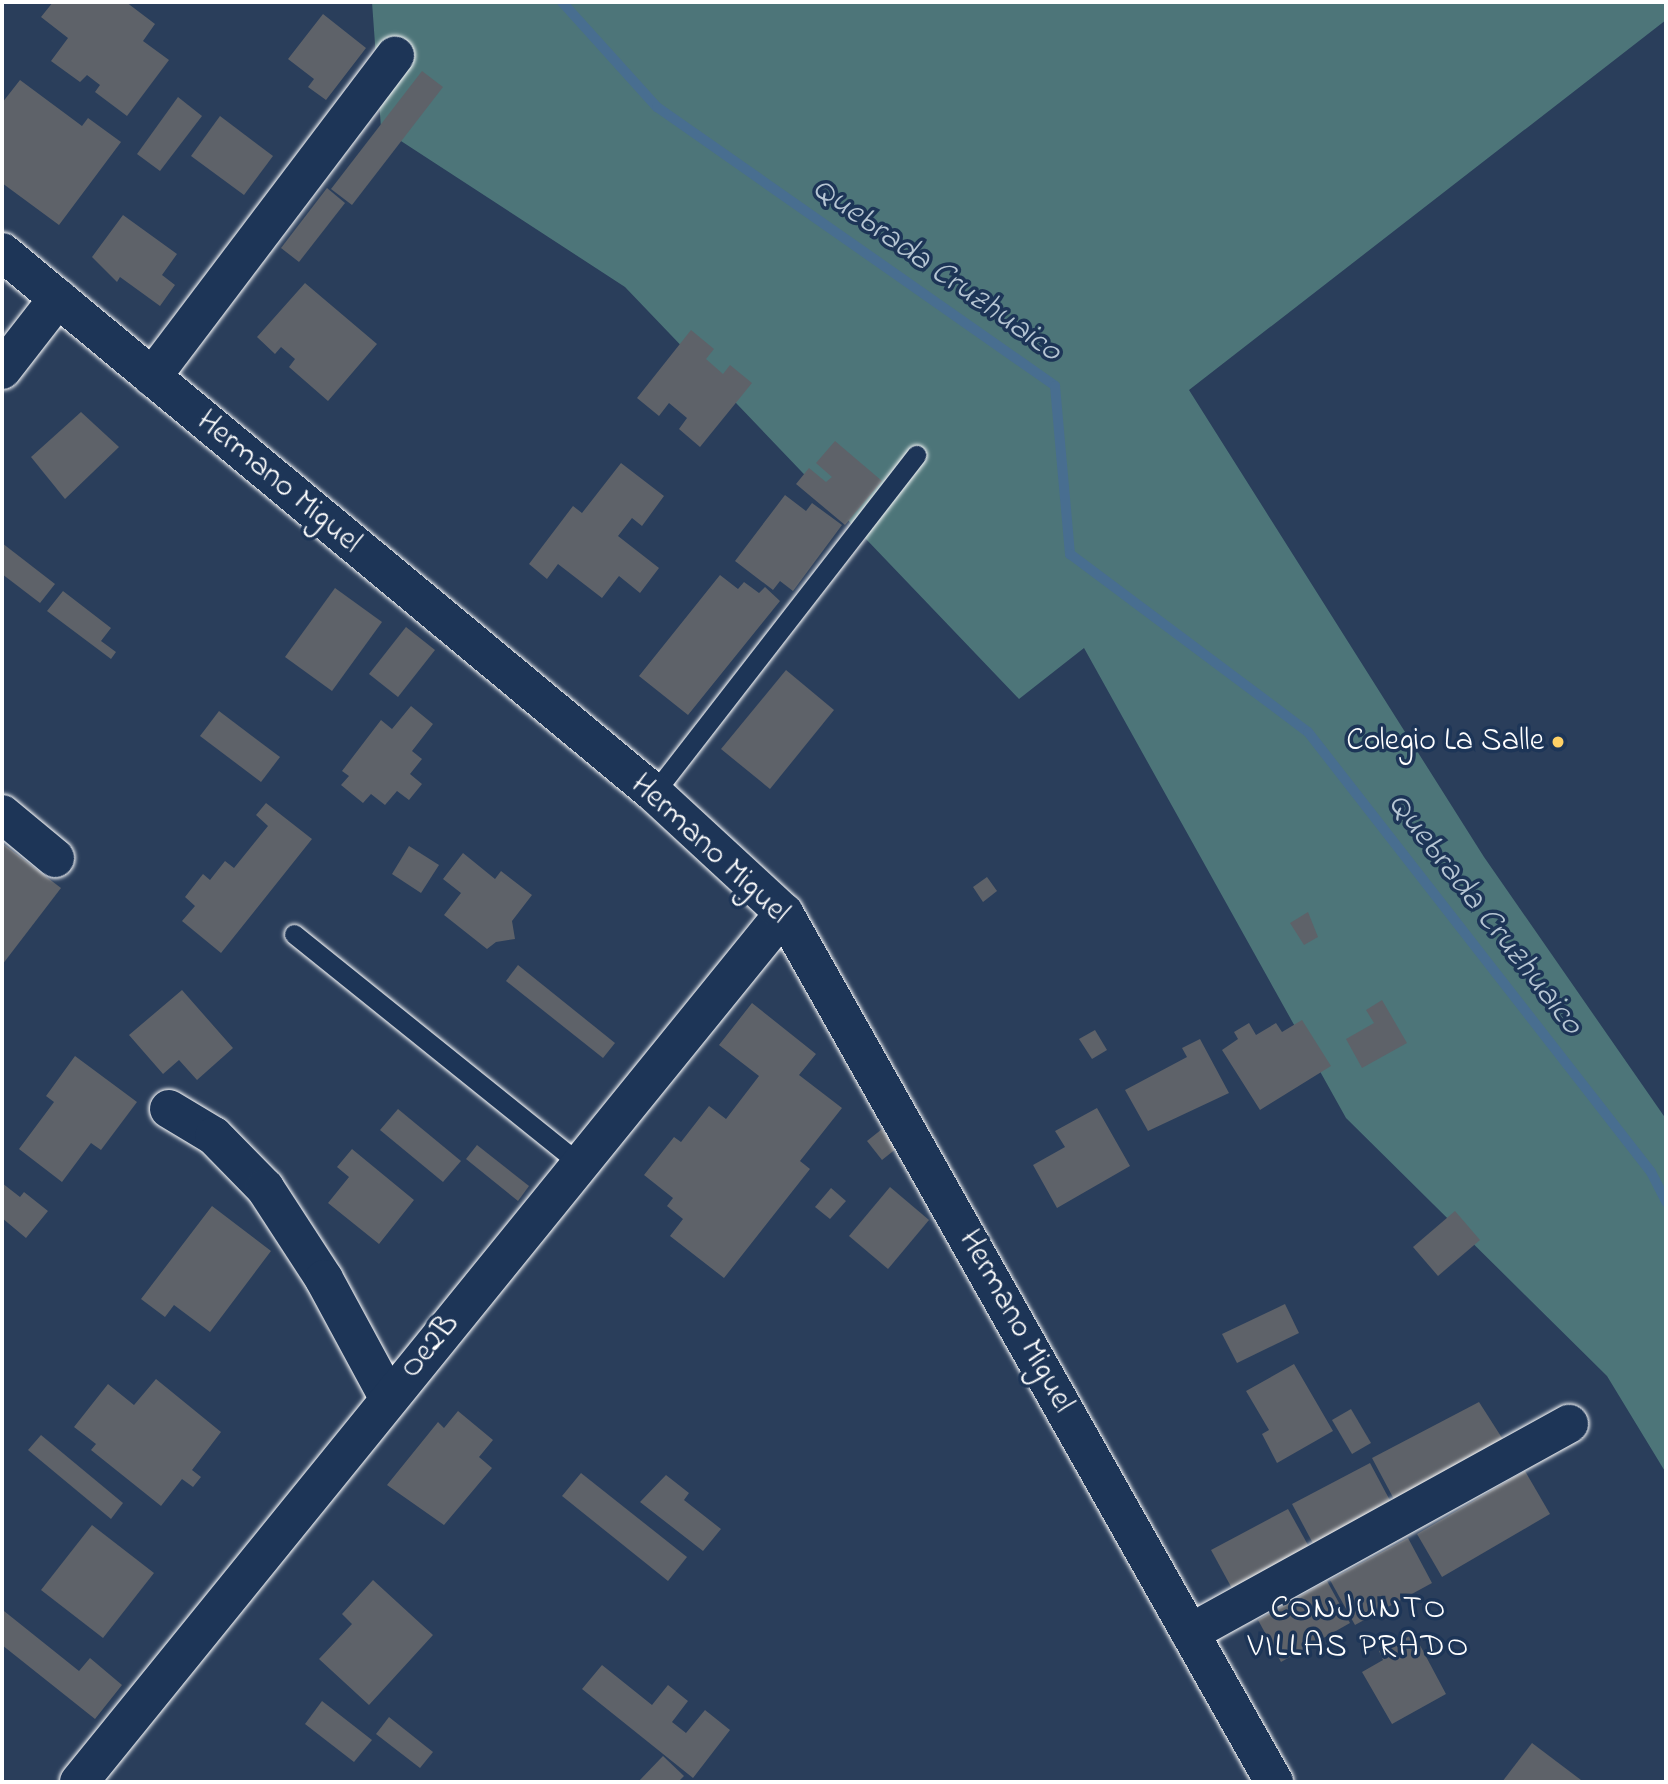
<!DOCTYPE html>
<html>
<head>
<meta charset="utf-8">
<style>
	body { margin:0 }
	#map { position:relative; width:1668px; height:1784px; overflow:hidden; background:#2a3e5b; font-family:"Indie Flower",sans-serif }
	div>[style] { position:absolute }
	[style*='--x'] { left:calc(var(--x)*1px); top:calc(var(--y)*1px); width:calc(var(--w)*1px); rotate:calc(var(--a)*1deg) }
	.green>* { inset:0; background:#4d7579 }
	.stream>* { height:10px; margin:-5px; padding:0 5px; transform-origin:5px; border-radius:5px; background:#486e90 }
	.building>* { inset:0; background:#5e6269 }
	.roads { filter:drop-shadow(0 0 2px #fff) drop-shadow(0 0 2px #fff) }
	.service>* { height:19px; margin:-9.5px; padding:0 9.5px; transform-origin:9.5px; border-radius:9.5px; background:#1d3557 }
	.minor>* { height:38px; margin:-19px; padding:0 19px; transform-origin:19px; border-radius:19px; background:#1d3557 }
	.tertiary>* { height:38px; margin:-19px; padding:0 19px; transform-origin:19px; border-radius:19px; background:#1d3557 }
	.dots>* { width:19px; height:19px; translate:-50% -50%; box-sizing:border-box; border:4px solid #1d3557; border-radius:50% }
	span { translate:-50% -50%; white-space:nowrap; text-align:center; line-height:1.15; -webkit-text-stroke:7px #1d3557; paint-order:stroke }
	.street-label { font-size:32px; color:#fff }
	.poi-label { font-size:32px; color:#fff }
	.right { translate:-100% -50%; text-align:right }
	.water-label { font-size:33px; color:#b6c5d3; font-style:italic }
	.neighbourhood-label { font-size:33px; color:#fff; letter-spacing:2px }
	.frame { position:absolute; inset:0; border:4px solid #fff; pointer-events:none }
</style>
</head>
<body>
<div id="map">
	<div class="green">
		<i style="clip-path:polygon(372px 2px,1666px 2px,1666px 20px,1189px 390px,1484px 857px,1666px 1119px,1666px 1473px,1607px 1376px,1346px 1118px,1084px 648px,1019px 699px,625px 287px,381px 128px)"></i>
	</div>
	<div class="stream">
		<i style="--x:562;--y:2;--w:142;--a:47.9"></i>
		<i style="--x:657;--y:107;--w:486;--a:35"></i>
		<i style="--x:1055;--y:386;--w:169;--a:84.9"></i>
		<i style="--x:1070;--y:554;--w:297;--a:36.8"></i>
		<i style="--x:1308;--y:732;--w:558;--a:52.06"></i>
		<i style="--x:1651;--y:1172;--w:34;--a:63"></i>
	</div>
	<div class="building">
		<i style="clip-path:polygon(53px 2px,126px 2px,155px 24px,143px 41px,169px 60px,127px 116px,95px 92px,100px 85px,87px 75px,80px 82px,51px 61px,68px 38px,41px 17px)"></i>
		<i style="clip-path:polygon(323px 14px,366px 48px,326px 100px,308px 87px,314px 79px,288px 59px)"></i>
		<i style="clip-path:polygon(422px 71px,443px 87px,352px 205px,331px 189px)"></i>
		<i style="clip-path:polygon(20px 80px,82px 126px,88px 118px,121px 142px,59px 225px,2px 183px,2px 103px)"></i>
		<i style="clip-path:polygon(178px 97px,202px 116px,160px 171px,137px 154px)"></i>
		<i style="clip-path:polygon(220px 116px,273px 156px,244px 195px,191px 156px)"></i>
		<i style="clip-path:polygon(327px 188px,345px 203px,299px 262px,281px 248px)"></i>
		<i style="clip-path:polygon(123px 215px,177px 254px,162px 275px,175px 285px,160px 306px,120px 277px,117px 282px,92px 257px)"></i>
		<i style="clip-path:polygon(305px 283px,377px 344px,328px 401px,289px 367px,295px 359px,281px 347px,275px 354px,257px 337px)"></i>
		<i style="clip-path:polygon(691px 330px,714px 349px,706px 359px,723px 374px,730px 365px,752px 383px,700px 447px,679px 429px,687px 418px,669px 403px,659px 416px,637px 398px)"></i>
		<i style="clip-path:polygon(81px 412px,119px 447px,65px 499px,31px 457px)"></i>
		<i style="clip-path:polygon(835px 441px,882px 481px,845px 525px,796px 484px,809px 468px,826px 482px,832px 477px,816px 463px)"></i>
		<i style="clip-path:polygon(621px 463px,664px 496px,642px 526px,632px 518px,618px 536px,659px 568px,640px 593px,619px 576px,602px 598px,558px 564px,547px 579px,529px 564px,573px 506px,582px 513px)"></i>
		<i style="clip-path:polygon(785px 495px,806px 511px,812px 503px,842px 525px,793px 591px,780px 581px,773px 590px,735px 561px)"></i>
		<i style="clip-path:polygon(2px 543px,55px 584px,40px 603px,2px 574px)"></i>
		<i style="clip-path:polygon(720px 575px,738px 589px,744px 582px,759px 593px,765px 587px,780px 601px,688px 715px,639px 676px)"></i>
		<i style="clip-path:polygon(335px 588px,382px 622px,332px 691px,285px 657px)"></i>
		<i style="clip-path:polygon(63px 591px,111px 628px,101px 641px,116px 652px,111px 659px,47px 611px)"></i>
		<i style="clip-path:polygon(406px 627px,435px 650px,398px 697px,369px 674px)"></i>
		<i style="clip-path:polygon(786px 670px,834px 710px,770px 789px,721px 749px)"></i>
		<i style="clip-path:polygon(411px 706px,433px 724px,412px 751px,422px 759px,410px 774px,422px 784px,409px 800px,397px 791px,385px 805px,371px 794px,363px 803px,341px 785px,349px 776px,342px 771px,381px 720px,392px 729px)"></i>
		<i style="clip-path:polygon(219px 711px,280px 757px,261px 782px,200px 736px)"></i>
		<i style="clip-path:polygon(266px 803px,312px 839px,221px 953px,182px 921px,195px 906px,185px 897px,203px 874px,210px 880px,225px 861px,234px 868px,268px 826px,256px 815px)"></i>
		<i style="clip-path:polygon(2px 843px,61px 888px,2px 965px)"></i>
		<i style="clip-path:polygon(409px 846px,439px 865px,421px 893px,392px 874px)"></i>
		<i style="clip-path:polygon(463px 853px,495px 879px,501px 871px,532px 895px,512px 921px,515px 939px,496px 942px,487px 949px,444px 915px,461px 893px,443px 879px)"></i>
		<i style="clip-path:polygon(987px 877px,997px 891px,983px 902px,973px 887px)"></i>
		<i style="clip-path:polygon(1308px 912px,1318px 937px,1304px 945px,1290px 923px)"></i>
		<i style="clip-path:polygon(518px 965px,615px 1043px,603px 1058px,506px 981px)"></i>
		<i style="clip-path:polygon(182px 990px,233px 1048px,197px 1080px,179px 1060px,163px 1074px,129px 1035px)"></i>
		<i style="clip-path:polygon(1382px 1000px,1407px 1043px,1362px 1068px,1346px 1039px,1374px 1023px,1366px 1010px)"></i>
		<i style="clip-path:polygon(752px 1003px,816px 1054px,799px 1075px,842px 1108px,800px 1161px,810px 1169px,724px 1278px,670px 1236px,683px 1219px,667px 1206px,673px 1198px,644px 1175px,674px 1137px,681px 1142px,709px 1106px,726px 1119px,759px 1076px,719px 1045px)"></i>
		<i style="clip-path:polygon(1302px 1020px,1331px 1066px,1260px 1110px,1222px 1050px,1238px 1039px,1234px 1032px,1249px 1023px,1256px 1035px,1276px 1023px,1282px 1032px)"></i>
		<i style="clip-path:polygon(1095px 1030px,1107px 1050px,1092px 1059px,1079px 1039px)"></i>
		<i style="clip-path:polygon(1200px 1039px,1229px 1093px,1148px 1131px,1125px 1090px,1187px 1057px,1182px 1048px)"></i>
		<i style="clip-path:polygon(75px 1056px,137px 1102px,101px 1150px,91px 1143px,62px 1182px,19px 1149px,54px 1102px,46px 1096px)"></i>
		<i style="clip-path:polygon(1097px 1108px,1130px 1166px,1057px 1208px,1033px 1165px,1065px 1147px,1055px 1131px)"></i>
		<i style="clip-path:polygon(398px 1109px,461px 1161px,443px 1182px,380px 1130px)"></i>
		<i style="clip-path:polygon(882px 1129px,897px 1148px,882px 1160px,867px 1141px)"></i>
		<i style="clip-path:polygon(477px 1145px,529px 1186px,518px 1201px,466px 1159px)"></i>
		<i style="clip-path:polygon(352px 1149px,414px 1200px,379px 1244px,328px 1203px,349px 1177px,337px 1167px)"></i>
		<i style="clip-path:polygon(2px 1183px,20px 1197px,24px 1192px,48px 1211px,26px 1238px,2px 1218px)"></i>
		<i style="clip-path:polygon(890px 1187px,929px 1220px,888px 1269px,849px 1236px)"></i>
		<i style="clip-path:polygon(831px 1188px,846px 1201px,830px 1219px,815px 1207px)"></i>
		<i style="clip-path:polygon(212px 1206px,271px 1251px,210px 1332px,174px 1305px,165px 1317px,141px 1299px)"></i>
		<i style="clip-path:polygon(1455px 1211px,1480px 1240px,1438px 1276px,1413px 1247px)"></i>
		<i style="clip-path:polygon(1285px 1304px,1299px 1333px,1237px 1363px,1222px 1334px)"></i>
		<i style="clip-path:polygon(1294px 1364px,1333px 1431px,1277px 1463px,1262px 1434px,1269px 1430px,1246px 1391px)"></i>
		<i style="clip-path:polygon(156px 1379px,221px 1432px,192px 1470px,201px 1477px,193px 1487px,182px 1479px,161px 1506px,91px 1450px,96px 1444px,74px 1427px,108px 1384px,134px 1405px)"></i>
		<i style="clip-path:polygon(1479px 1402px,1504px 1441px,1396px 1503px,1372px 1458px)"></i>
		<i style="clip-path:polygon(1351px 1409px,1371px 1443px,1352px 1454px,1332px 1420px)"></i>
		<i style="clip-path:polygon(458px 1411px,493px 1440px,479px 1457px,492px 1468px,444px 1525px,387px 1485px,438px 1422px,444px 1428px)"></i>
		<i style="clip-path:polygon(41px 1435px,123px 1503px,111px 1519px,28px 1450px)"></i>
		<i style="clip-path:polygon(1370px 1463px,1394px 1508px,1316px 1549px,1292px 1504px)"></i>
		<i style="clip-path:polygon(1525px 1471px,1550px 1514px,1442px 1577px,1417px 1534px)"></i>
		<i style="clip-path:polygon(581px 1473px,687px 1557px,668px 1581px,562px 1496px)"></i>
		<i style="clip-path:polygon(666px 1475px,689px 1493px,684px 1500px,721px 1529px,703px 1551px,640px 1502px)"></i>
		<i style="clip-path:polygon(1288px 1509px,1313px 1554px,1235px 1594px,1211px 1550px)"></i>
		<i style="clip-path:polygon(92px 1525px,154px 1573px,103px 1638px,41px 1590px)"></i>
		<i style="clip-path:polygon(1408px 1538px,1432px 1583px,1355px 1625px,1330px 1580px)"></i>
		<i style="clip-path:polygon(373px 1580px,433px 1635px,369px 1705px,319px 1659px,352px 1624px,342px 1614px)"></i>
		<i style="clip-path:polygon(1327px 1581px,1350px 1623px,1281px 1662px,1258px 1620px)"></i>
		<i style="clip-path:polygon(4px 1611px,79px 1671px,90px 1658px,122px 1685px,95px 1719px,2px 1645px)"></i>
		<i style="clip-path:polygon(1414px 1634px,1446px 1694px,1392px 1724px,1362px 1672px,1383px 1660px,1379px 1651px)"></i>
		<i style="clip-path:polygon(602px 1665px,652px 1705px,668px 1685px,688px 1701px,672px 1722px,686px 1733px,705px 1710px,730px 1730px,693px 1778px,582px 1689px)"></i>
		<i style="clip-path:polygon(322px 1701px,372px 1740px,354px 1762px,305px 1724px)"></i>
		<i style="clip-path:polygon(389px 1717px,433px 1752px,420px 1768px,376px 1734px)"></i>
		<i style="clip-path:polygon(1532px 1743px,1581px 1780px,1580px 1782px,1502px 1782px)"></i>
		<i style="clip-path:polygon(663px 1756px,684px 1776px,678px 1782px,638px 1782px)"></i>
	</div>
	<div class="roads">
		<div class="service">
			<i style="--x:654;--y:793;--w:428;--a:-52.2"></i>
			<i style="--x:294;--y:934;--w:368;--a:38.8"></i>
		</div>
		<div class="minor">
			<i style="--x:2;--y:370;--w:91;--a:-52.1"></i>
			<i style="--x:152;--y:377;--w:403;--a:-52.9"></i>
			<i style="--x:2;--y:814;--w:69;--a:39.7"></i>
			<i style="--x:169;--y:1109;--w:52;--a:31"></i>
			<i style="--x:214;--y:1136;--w:73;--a:45.6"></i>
			<i style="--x:265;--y:1188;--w:108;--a:57"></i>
			<i style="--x:324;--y:1279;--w:136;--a:61.6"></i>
			<i style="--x:1190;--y:1633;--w:433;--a:-28.9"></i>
			<i style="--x:79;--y:1782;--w:1119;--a:-50.95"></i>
		</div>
		<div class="tertiary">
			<i style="--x:2;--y:252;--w:847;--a:39.68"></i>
			<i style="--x:654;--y:793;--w:177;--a:42.7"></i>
			<i style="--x:784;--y:913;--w:998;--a:60.58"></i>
		</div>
	</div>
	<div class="dots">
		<i style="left:1558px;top:742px;background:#ffd166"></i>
	</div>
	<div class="street-label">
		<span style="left:278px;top:483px;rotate:40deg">Hermano Miguel</span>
		<span style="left:709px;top:850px;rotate:43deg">Hermano Miguel</span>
		<span style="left:1015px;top:1322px;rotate:61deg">Hermano Miguel</span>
		<span style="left:431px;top:1347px;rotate:-51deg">Oe2B</span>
	</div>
	<div class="poi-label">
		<span class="right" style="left:1544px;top:742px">Colegio La Salle</span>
	</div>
	<div class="water-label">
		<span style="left:936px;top:271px;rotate:35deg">Quebrada Cruzhuaico</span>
		<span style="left:1484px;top:915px;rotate:52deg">Quebrada Cruzhuaico</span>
	</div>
	<div class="neighbourhood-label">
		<span style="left:1359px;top:1629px">CONJUNTO<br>VILLAS PRADO</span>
	</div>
	<div class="frame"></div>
</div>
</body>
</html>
